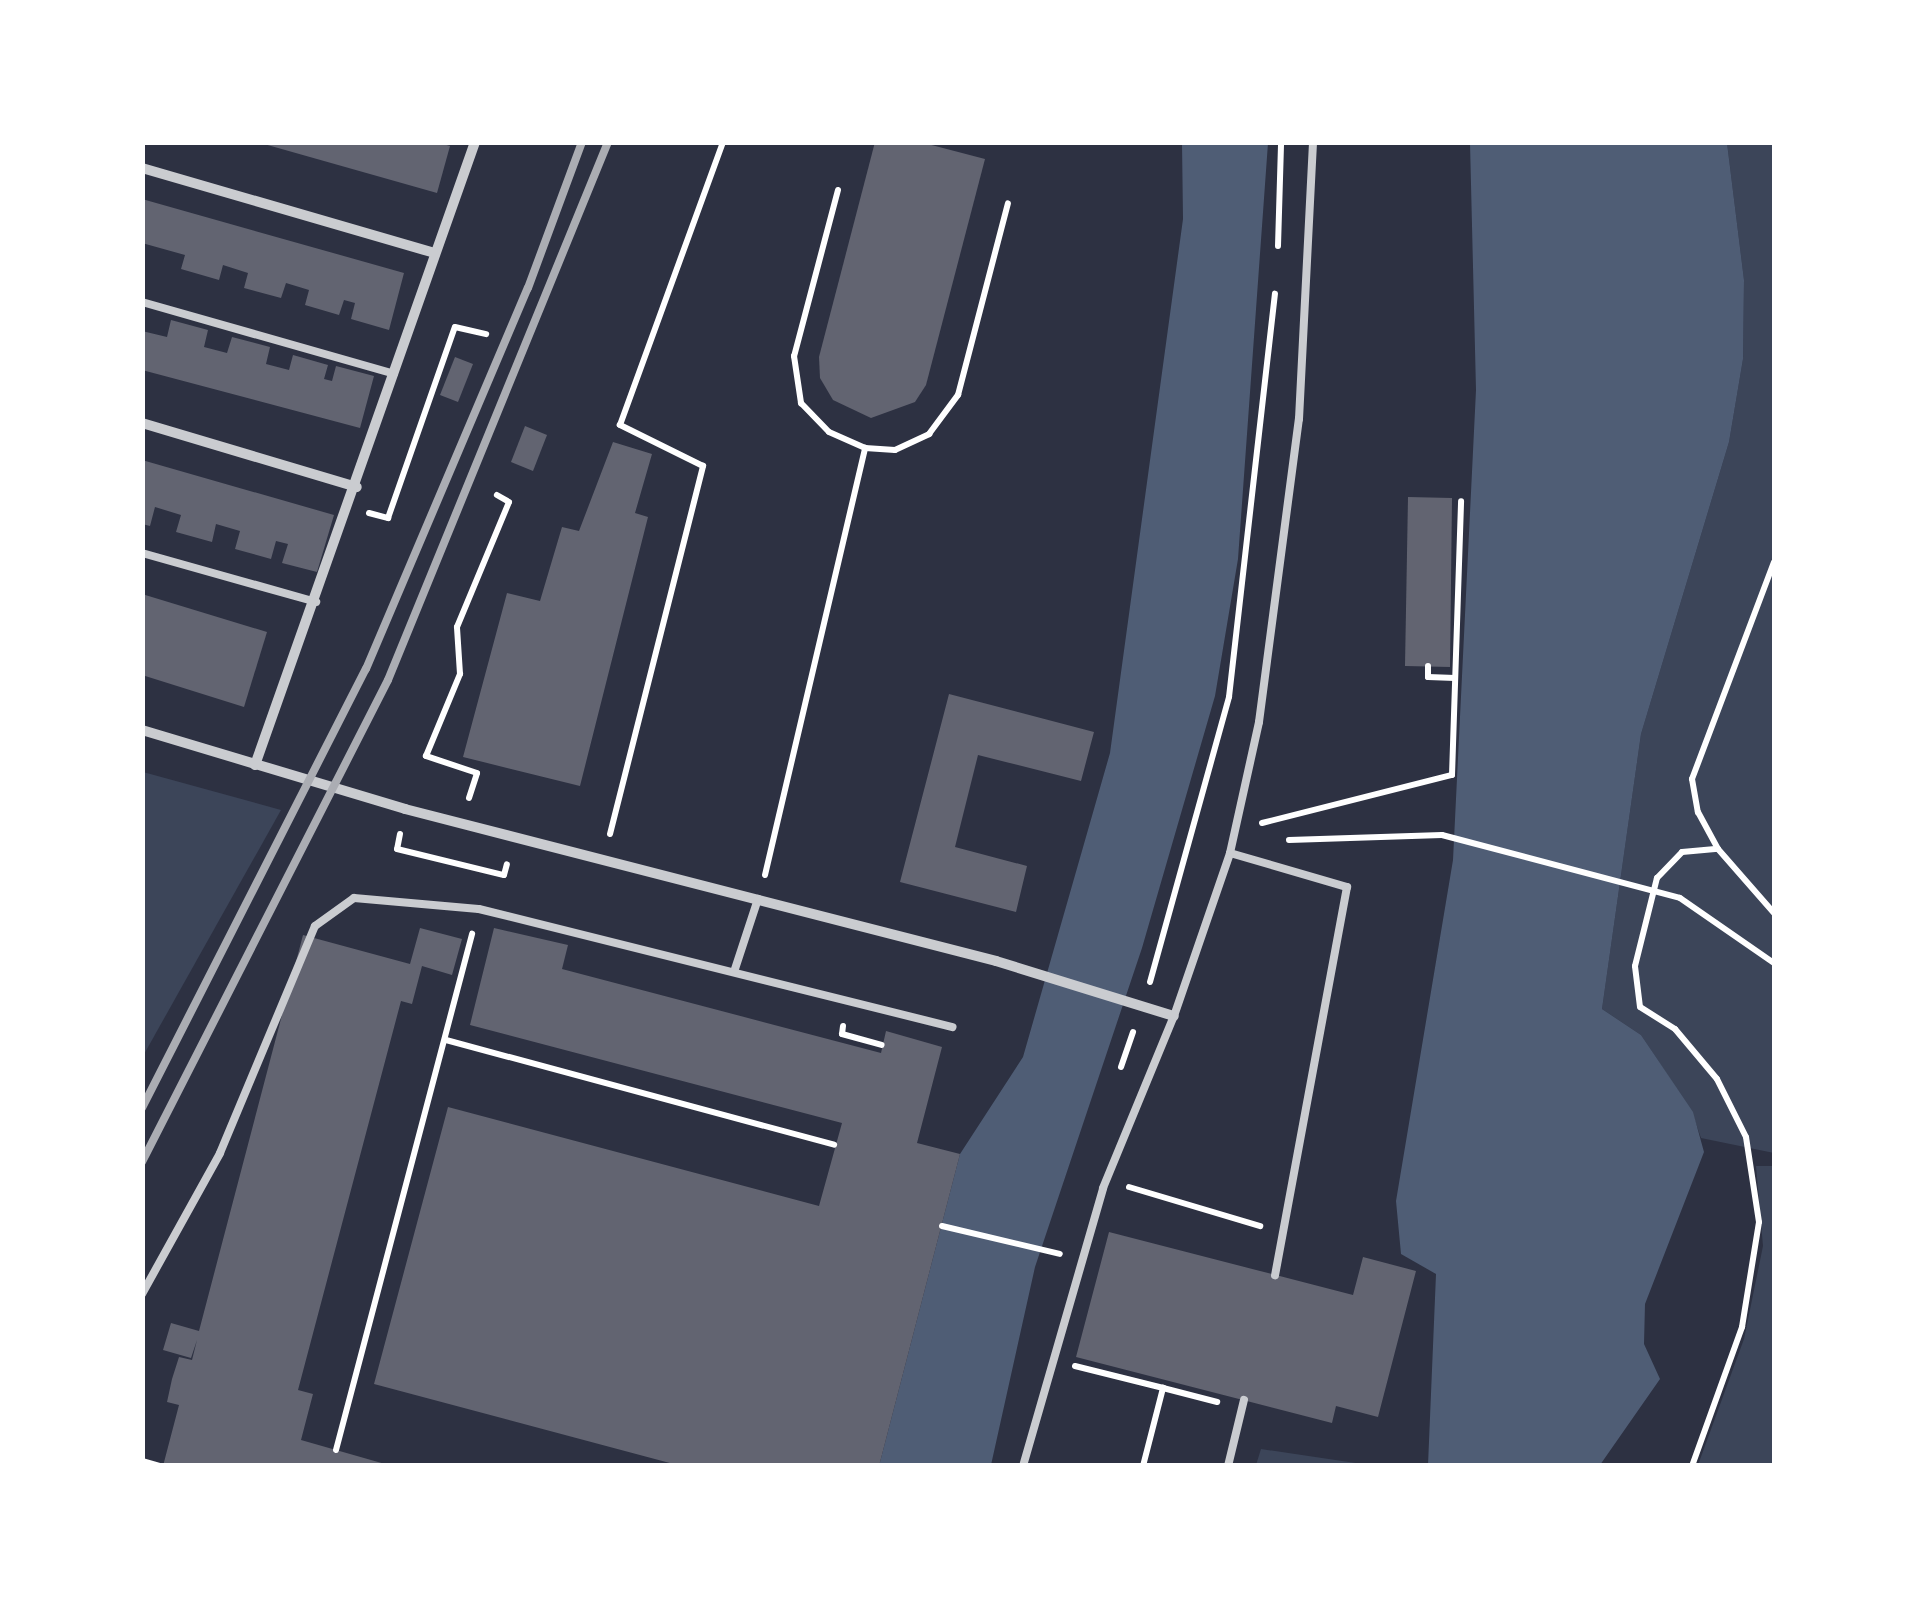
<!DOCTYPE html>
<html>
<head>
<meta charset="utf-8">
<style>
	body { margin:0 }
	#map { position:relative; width:1917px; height:1608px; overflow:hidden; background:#2d3142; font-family:Cabin,sans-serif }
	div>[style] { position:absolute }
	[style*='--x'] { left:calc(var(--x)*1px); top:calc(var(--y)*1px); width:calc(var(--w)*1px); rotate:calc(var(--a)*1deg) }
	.green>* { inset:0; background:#3c4559 }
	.water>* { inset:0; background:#4f5d75 }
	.building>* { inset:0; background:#626471 }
	.path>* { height:6px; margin:-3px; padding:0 3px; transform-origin:3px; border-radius:3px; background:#fff }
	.service>* { height:8px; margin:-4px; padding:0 4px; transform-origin:4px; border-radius:4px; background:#caccd0 }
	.minor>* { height:10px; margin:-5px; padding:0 5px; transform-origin:5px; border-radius:5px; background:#caccd0 }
	.rail>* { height:8px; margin:-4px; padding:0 4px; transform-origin:4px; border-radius:4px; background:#abadb3 }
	span { translate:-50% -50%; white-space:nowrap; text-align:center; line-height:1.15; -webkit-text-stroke:9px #fff; paint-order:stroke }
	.frame { position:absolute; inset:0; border:145px solid #fff; pointer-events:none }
</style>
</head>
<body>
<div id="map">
	<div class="green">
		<i style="clip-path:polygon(1727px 143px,1774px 143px,1774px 1153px,1701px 1138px,1692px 1112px,1641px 1035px,1602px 1009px,1641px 734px,1729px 442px,1743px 359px,1744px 280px)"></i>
		<i style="clip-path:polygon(143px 772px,281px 810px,143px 1056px,142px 772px)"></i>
		<i style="clip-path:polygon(1756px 1166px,1774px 1166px,1774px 1465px,1698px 1465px,1744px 1339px,1763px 1246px)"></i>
		<i style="clip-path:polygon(1261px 1449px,1369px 1465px,1256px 1465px)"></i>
	</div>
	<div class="water">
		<i style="clip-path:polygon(1182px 143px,1268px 143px,1238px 559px,1215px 696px,1142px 948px,1035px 1267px,991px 1465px,879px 1466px,960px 1154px,1023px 1057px,1110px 753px,1183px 219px)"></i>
		<i style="clip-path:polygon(1470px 143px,1727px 143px,1744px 280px,1743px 359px,1729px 442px,1641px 734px,1602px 1009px,1641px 1035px,1693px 1112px,1704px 1152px,1645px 1304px,1644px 1344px,1660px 1379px,1600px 1465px,1428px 1465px,1436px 1274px,1401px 1254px,1396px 1201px,1453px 860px,1476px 390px)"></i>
	</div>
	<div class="building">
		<i style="clip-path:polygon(436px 142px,450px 146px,437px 193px,264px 144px)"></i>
		<i style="clip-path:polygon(875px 142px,920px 142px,985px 159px,926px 385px,915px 402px,871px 418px,833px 400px,820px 378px,819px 357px)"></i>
		<i style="clip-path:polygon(142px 199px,404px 273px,389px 330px,351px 319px,355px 303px,344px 300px,339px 315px,305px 305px,309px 290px,286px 283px,281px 298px,244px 288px,248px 273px,223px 265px,219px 280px,181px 269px,185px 255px,142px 243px)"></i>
		<i style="clip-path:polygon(171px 320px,208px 330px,204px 347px,227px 353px,232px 337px,270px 347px,266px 364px,289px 370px,293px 355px,328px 365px,324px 379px,332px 381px,336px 366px,374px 376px,360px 428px,142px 370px,142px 331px,167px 337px)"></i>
		<i style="clip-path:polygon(455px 357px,473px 364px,458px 402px,440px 395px)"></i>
		<i style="clip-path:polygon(525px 426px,547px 435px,533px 471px,511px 462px)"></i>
		<i style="clip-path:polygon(613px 442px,652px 454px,635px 513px,648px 517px,580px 786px,463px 757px,507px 593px,540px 601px,562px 527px,579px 531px)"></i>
		<i style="clip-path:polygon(142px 460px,334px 515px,317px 572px,282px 563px,288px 544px,276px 541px,271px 559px,235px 549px,240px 531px,216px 524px,212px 542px,176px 532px,181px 515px,155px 507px,150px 526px,142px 524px)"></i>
		<i style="clip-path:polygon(1408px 497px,1452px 498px,1450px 667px,1405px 666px)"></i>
		<i style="clip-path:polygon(142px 594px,267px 632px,244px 707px,142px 675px)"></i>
		<i style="clip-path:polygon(949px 694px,1094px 732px,1081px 781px,978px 755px,955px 847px,1027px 866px,1016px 912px,900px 882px)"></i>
		<i style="clip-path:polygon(420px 928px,462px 939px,452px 975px,422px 966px,412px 1004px,401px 1001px,298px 1390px,313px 1394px,301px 1440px,392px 1466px,163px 1466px,179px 1405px,167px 1402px,172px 1379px,179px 1357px,192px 1360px,197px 1340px,191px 1358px,163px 1350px,171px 1323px,199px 1331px,303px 935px,410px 964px)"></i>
		<i style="clip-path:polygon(494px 928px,568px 945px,562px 969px,881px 1053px,886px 1031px,942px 1047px,917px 1143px,960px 1154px,879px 1466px,681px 1466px,374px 1384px,448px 1107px,819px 1206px,842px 1123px,470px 1025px)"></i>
		<i style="clip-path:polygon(1109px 1232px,1353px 1295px,1363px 1257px,1416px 1271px,1378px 1417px,1336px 1406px,1332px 1423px,1076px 1357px)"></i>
	</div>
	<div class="path">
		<i style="--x:838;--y:190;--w:172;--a:104.8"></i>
		<i style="--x:794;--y:356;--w:48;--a:81.5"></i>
		<i style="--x:801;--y:403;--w:40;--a:46"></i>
		<i style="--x:829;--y:432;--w:39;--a:24"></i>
		<i style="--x:865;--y:448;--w:30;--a:4"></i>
		<i style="--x:895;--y:450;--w:38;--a:-25"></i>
		<i style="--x:929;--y:434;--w:49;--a:-53.4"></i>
		<i style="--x:958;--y:395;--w:198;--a:-75.4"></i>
		<i style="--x:1278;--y:246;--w:104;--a:-88.3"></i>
		<i style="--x:369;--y:513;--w:20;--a:15"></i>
		<i style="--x:388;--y:518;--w:202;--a:-70.7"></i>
		<i style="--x:455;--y:327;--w:32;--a:13"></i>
		<i style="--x:1774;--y:562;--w:232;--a:110.7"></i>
		<i style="--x:1692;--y:779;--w:34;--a:80"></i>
		<i style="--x:1698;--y:812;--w:42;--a:61.6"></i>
		<i style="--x:1718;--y:849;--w:85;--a:48.8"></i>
		<i style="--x:1428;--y:666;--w:11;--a:90"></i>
		<i style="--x:1428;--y:677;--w:27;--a:2"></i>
		<i style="--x:469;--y:798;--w:26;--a:-72"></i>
		<i style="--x:477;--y:773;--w:54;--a:-161.6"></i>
		<i style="--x:426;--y:756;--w:89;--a:-67.5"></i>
		<i style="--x:460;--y:674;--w:47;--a:-93.7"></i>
		<i style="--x:457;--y:627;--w:135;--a:-67.4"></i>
		<i style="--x:509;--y:502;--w:14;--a:-150"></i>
		<i style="--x:1262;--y:823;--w:196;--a:-14.2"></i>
		<i style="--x:1452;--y:775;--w:274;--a:-88.1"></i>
		<i style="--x:400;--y:834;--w:15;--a:101"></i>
		<i style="--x:397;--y:849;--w:110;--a:13.7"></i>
		<i style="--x:504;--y:875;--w:11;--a:-75"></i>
		<i style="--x:610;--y:834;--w:380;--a:-75.8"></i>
		<i style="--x:703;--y:466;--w:93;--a:-153.7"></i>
		<i style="--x:620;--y:425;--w:301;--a:-70"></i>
		<i style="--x:1289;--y:840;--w:153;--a:-1.9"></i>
		<i style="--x:1442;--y:835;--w:246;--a:14.8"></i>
		<i style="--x:1680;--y:898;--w:114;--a:34.7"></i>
		<i style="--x:765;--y:875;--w:439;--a:-76.8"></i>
		<i style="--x:1150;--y:982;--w:296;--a:-74.5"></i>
		<i style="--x:1229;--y:697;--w:406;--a:-83.5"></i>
		<i style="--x:843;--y:1026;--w:8;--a:97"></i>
		<i style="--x:842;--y:1034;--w:41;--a:15.4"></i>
		<i style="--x:446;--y:1040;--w:402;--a:15.1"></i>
		<i style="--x:1121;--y:1067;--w:37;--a:-71"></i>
		<i style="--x:1129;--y:1187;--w:137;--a:16.6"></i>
		<i style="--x:942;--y:1226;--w:121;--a:13.3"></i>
		<i style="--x:1075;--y:1366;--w:91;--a:14"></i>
		<i style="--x:336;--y:1450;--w:534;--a:-75.23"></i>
		<i style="--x:142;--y:1461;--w:19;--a:16"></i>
		<i style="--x:1143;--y:1466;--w:81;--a:-75.6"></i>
		<i style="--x:1163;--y:1388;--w:56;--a:14.5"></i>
		<i style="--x:1692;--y:1466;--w:148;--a:-70.2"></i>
		<i style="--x:1742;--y:1327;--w:106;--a:-80.8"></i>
		<i style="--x:1759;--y:1222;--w:86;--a:-98.7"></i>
		<i style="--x:1746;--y:1137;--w:65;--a:-116.6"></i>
		<i style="--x:1717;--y:1079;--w:65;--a:-130"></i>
		<i style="--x:1675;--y:1029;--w:41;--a:-147.8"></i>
		<i style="--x:1640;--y:1007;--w:41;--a:-97"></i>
		<i style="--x:1635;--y:966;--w:91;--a:-76"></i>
		<i style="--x:1657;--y:878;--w:36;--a:-46"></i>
		<i style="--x:1682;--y:852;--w:36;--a:-5"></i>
	</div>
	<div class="service">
		<i style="--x:142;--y:302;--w:262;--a:15.9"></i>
		<i style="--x:142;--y:553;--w:181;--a:15.7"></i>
		<i style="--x:1230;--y:853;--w:122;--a:16.2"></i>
		<i style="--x:1347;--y:887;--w:395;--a:100.5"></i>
		<i style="--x:734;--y:972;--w:77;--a:-71.8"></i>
		<i style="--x:142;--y:1294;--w:161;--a:-61"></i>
		<i style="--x:220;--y:1153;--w:246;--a:-67.3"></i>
		<i style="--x:315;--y:926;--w:48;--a:-35.7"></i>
		<i style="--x:354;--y:898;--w:125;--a:5"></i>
		<i style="--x:479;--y:909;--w:488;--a:14"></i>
		<i style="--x:1023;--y:1466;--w:289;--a:-73.9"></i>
		<i style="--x:1103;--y:1188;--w:186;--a:-67.6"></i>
		<i style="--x:1174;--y:1016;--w:172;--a:-71"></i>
		<i style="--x:1230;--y:853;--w:134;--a:-77.5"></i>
		<i style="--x:1259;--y:722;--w:306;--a:-82.5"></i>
		<i style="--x:1299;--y:419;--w:277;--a:-87.1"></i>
		<i style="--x:1228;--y:1466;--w:68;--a:-76.4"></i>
	</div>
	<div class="minor">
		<i style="--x:142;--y:168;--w:304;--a:16.2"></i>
		<i style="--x:142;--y:423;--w:224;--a:16.6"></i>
		<i style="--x:142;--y:730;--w:275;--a:16.7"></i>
		<i style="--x:405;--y:809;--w:610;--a:14.42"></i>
		<i style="--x:996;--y:961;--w:186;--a:17.2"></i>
		<i style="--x:255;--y:765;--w:661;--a:-70.55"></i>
	</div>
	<div class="rail">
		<i style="--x:142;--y:1108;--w:493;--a:-63"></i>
		<i style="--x:366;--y:669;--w:414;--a:-67"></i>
		<i style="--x:528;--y:288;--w:156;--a:-69.7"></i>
		<i style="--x:142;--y:1162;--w:541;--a:-62.96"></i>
		<i style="--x:388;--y:680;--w:581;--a:-67.76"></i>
	</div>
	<div class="frame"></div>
</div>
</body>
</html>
